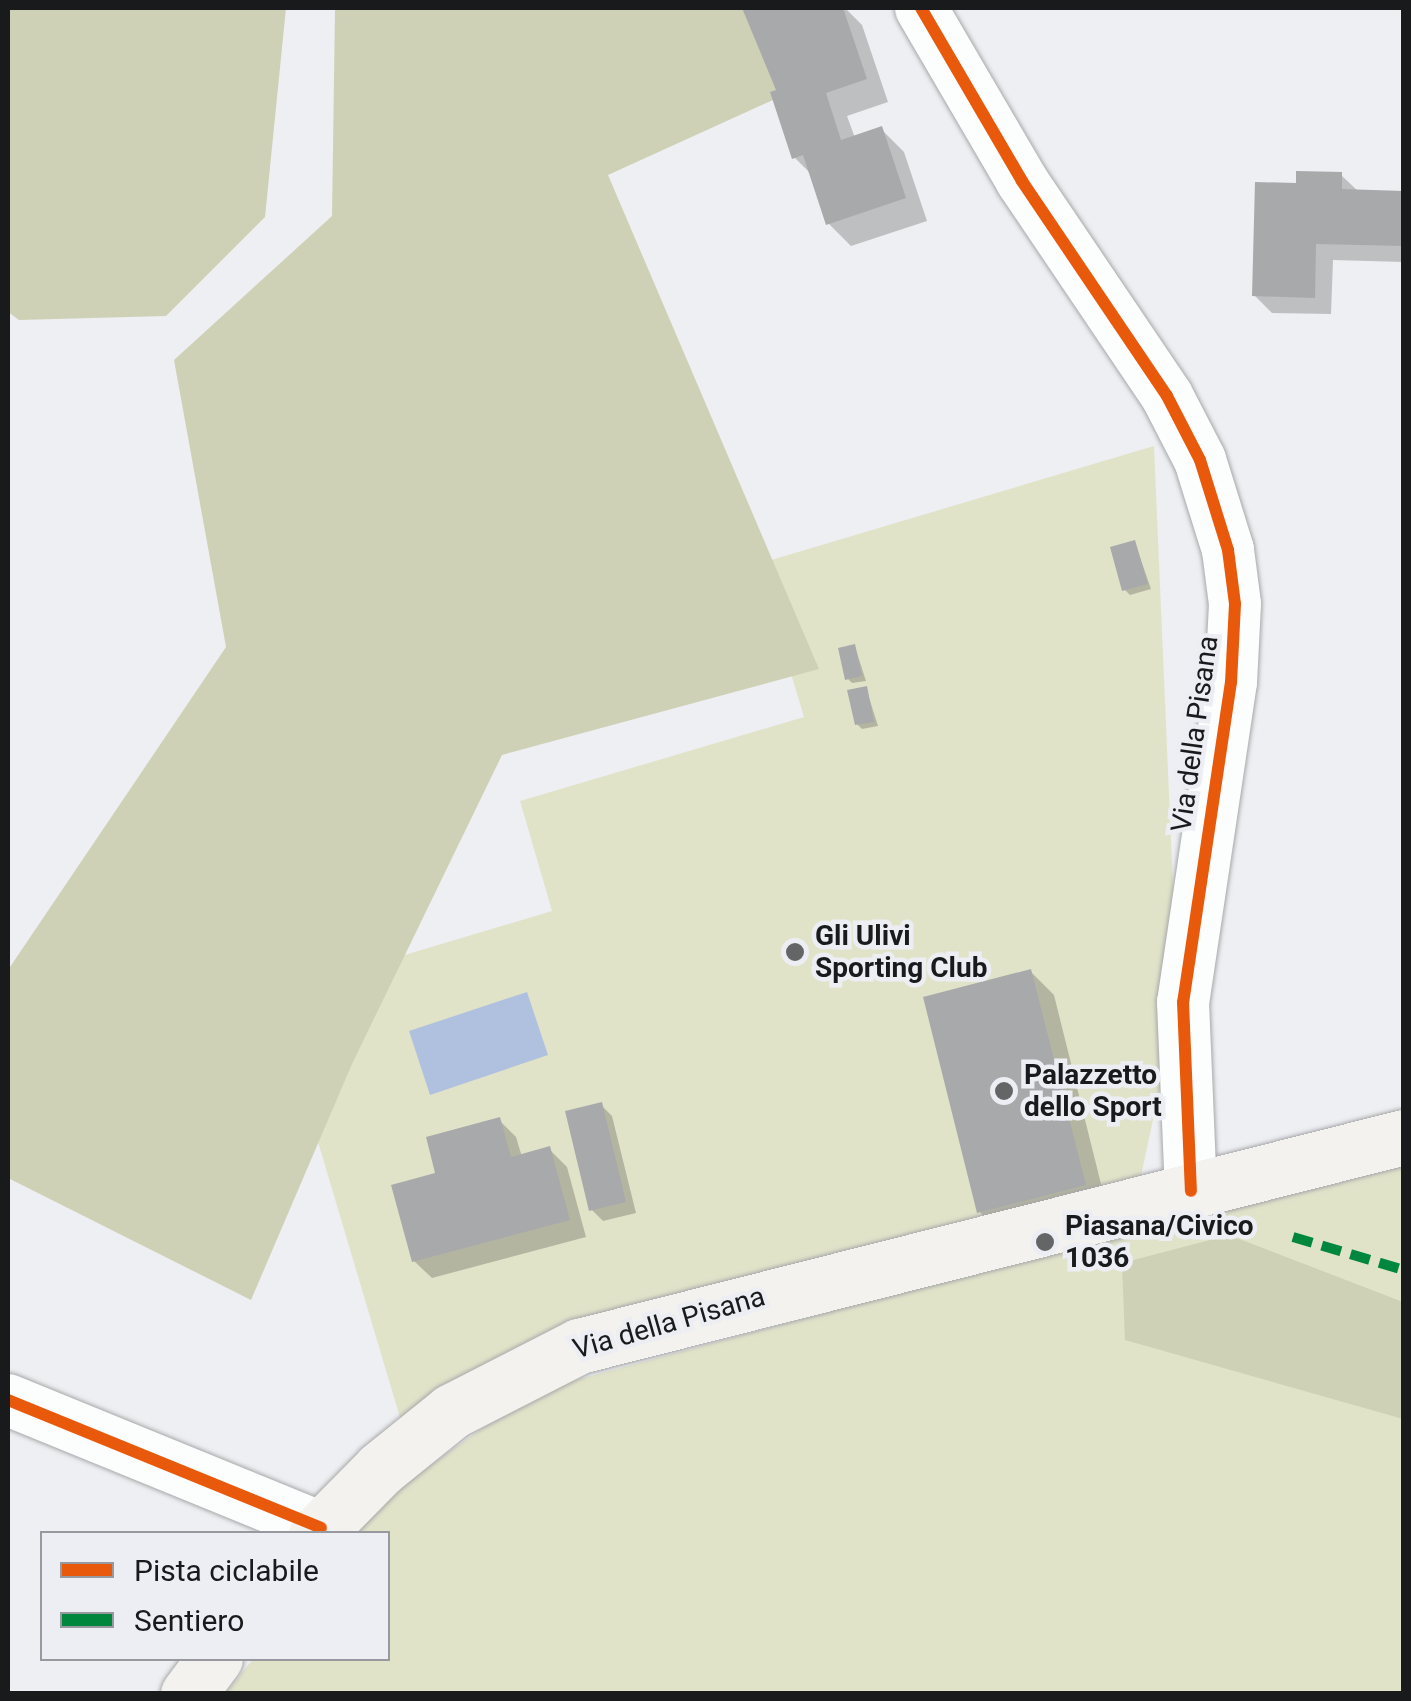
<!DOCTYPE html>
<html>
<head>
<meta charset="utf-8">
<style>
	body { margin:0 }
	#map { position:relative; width:1411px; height:1701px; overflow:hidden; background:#eeeff2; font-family:Roboto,sans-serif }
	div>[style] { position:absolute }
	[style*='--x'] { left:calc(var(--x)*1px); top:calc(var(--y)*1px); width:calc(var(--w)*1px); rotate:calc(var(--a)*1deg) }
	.green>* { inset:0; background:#e1e3c9 }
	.forest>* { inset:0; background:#cfd1b7 }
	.water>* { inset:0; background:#b0c1df }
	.shadow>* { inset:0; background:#0003 }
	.building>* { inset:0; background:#a8a9ab }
	.roads { filter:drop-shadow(0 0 2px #a7a8aa) drop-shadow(0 0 2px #a7a8aa) }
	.minor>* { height:52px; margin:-26px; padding:0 26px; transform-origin:26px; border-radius:26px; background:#fcfdfd }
	.major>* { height:55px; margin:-27.5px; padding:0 27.5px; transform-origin:27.5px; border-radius:27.5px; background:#f4f2ee }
	.quiet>* { height:10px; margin-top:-5px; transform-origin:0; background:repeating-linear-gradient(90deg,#00873e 0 20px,transparent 0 30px) }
	.cycleway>* { height:12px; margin:-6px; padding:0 6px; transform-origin:6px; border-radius:6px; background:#e8590c }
	.dots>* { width:28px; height:28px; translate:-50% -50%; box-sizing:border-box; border:5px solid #eceef4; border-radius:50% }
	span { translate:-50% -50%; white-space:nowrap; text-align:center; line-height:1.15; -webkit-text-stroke:9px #eceef4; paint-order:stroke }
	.street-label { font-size:28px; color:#191a1c }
	.poi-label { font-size:28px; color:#191a1c; font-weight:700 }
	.left { translate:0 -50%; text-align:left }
	.frame { position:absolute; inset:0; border:10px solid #191a1c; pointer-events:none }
	.legend { position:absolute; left:40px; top:1531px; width:350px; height:130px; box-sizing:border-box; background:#eceef4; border:2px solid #98999e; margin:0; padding:12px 18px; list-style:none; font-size:30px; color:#191a1c }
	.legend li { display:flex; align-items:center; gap:20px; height:50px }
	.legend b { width:50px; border:2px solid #98999e }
</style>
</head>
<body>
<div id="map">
	<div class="green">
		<i style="clip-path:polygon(1154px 446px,1178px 1003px,1135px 1204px,401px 1421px,274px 994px,552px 911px,520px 801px,804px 717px,758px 564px)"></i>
		<i style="clip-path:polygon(1403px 1157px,1403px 1693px,225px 1694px,253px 1659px,388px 1658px,388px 1534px,354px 1533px,380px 1501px,535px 1391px)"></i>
	</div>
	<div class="forest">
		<i style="clip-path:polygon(8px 8px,286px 8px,265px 217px,166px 316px,19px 320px,8px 312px)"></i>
		<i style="clip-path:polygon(335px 8px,749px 8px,797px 89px,608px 175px,819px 669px,502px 755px,352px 1064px,251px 1300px,8px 1178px,8px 970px,226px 647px,174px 360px,332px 216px)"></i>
		<i style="clip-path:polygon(1229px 1235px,1403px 1302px,1403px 1419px,1125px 1340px,1122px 1263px)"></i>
	</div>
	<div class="water">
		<i style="clip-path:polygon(527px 992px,548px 1055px,430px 1095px,409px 1031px)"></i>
	</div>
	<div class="shadow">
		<i style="clip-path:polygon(745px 8px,845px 8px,862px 25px,888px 102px,847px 116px,855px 138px,881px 129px,904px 152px,927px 221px,851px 246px,828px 223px,812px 175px,794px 157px,780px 92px)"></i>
		<i style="clip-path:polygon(1341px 175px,1359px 192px,1404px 194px,1404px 262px,1333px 260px,1331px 314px,1272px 313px,1254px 295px,1299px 186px)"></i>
		<i style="clip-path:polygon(1135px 543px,1151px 589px,1130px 595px,1125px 590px)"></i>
		<i style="clip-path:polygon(855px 647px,866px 681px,852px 683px,847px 678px)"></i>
		<i style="clip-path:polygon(866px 688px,878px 726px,862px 729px,857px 724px)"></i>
		<i style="clip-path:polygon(1031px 972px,1054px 995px,1107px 1208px,1003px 1235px,980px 1212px)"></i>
		<i style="clip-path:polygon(601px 1105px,612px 1116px,636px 1213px,603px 1221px,591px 1209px)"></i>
		<i style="clip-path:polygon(499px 1120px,516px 1137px,522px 1157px,549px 1149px,567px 1167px,586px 1237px,432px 1278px,414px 1261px,439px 1174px)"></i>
	</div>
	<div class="building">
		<i style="clip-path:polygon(742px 8px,843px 8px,867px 79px,826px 93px,841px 140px,882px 126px,906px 198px,826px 225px,803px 155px,792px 159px,770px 92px,776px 90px)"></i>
		<i style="clip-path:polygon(1296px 171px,1342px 172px,1342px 189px,1404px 191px,1404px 246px,1316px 244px,1315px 298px,1252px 296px,1255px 182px,1296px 183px)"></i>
		<i style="clip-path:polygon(1135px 540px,1148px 584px,1122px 591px,1110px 547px)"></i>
		<i style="clip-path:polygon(855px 644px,862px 676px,845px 680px,838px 648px)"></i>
		<i style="clip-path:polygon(867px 686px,874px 722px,855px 725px,847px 690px)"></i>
		<i style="clip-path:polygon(1031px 969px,1086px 1185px,977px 1213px,923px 997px)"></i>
		<i style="clip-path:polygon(602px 1102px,626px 1202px,589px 1211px,565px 1111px)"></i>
		<i style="clip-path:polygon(500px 1117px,511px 1157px,550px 1146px,570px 1220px,412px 1262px,391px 1185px,435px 1173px,426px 1137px)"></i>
	</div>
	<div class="roads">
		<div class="minor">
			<i style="--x:921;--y:8;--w:200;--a:59.7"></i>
			<i style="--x:1022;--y:181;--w:259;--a:56"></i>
			<i style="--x:1167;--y:396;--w:72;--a:62.7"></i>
			<i style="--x:1200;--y:460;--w:94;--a:72.7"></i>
			<i style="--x:1228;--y:550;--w:54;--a:82.6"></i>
			<i style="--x:1235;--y:604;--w:78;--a:92.9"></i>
			<i style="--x:1231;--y:682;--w:324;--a:98.5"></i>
			<i style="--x:1183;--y:1002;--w:189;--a:87.6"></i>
			<i style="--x:8;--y:1400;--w:338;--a:22.2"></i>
		</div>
		<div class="major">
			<i style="--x:316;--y:1534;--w:91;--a:-45.4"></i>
			<i style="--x:380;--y:1469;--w:92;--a:-38.9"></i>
			<i style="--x:452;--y:1411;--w:143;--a:-27.1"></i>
			<i style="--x:579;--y:1346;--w:851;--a:-14.22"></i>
			<i style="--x:188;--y:1694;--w:45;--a:-53.1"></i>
		</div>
	</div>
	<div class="quiet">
		<i style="--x:1293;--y:1237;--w:116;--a:16.6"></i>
	</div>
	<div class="cycleway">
		<i style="--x:921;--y:8;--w:200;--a:59.7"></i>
		<i style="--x:1022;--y:181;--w:259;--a:56"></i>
		<i style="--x:1167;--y:396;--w:72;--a:62.7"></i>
		<i style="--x:1200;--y:460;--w:94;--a:72.7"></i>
		<i style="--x:1228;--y:550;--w:54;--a:82.6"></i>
		<i style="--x:1235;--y:604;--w:78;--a:92.9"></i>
		<i style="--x:1231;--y:682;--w:324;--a:98.5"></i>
		<i style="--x:1183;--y:1002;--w:189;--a:87.6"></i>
		<i style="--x:8;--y:1400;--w:338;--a:22.2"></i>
	</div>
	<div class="dots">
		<i style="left:795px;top:952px;background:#646567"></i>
		<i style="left:1004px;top:1091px;background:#646567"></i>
		<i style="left:1045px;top:1242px;background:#646567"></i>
	</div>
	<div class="street-label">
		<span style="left:1195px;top:734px;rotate:-82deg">Via della Pisana</span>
		<span style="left:669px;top:1323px;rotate:-16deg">Via della Pisana</span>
	</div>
	<div class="poi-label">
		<span class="left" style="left:815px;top:952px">Gli Ulivi<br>Sporting Club</span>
		<span class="left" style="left:1024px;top:1091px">Palazzetto<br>dello Sport</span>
		<span class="left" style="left:1065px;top:1242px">Piasana/Civico<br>1036</span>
	</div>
	<div class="frame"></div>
	<ul class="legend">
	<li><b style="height:12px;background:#e8590c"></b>Pista ciclabile</li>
	<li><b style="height:12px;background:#00873e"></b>Sentiero</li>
	</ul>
</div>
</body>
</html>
